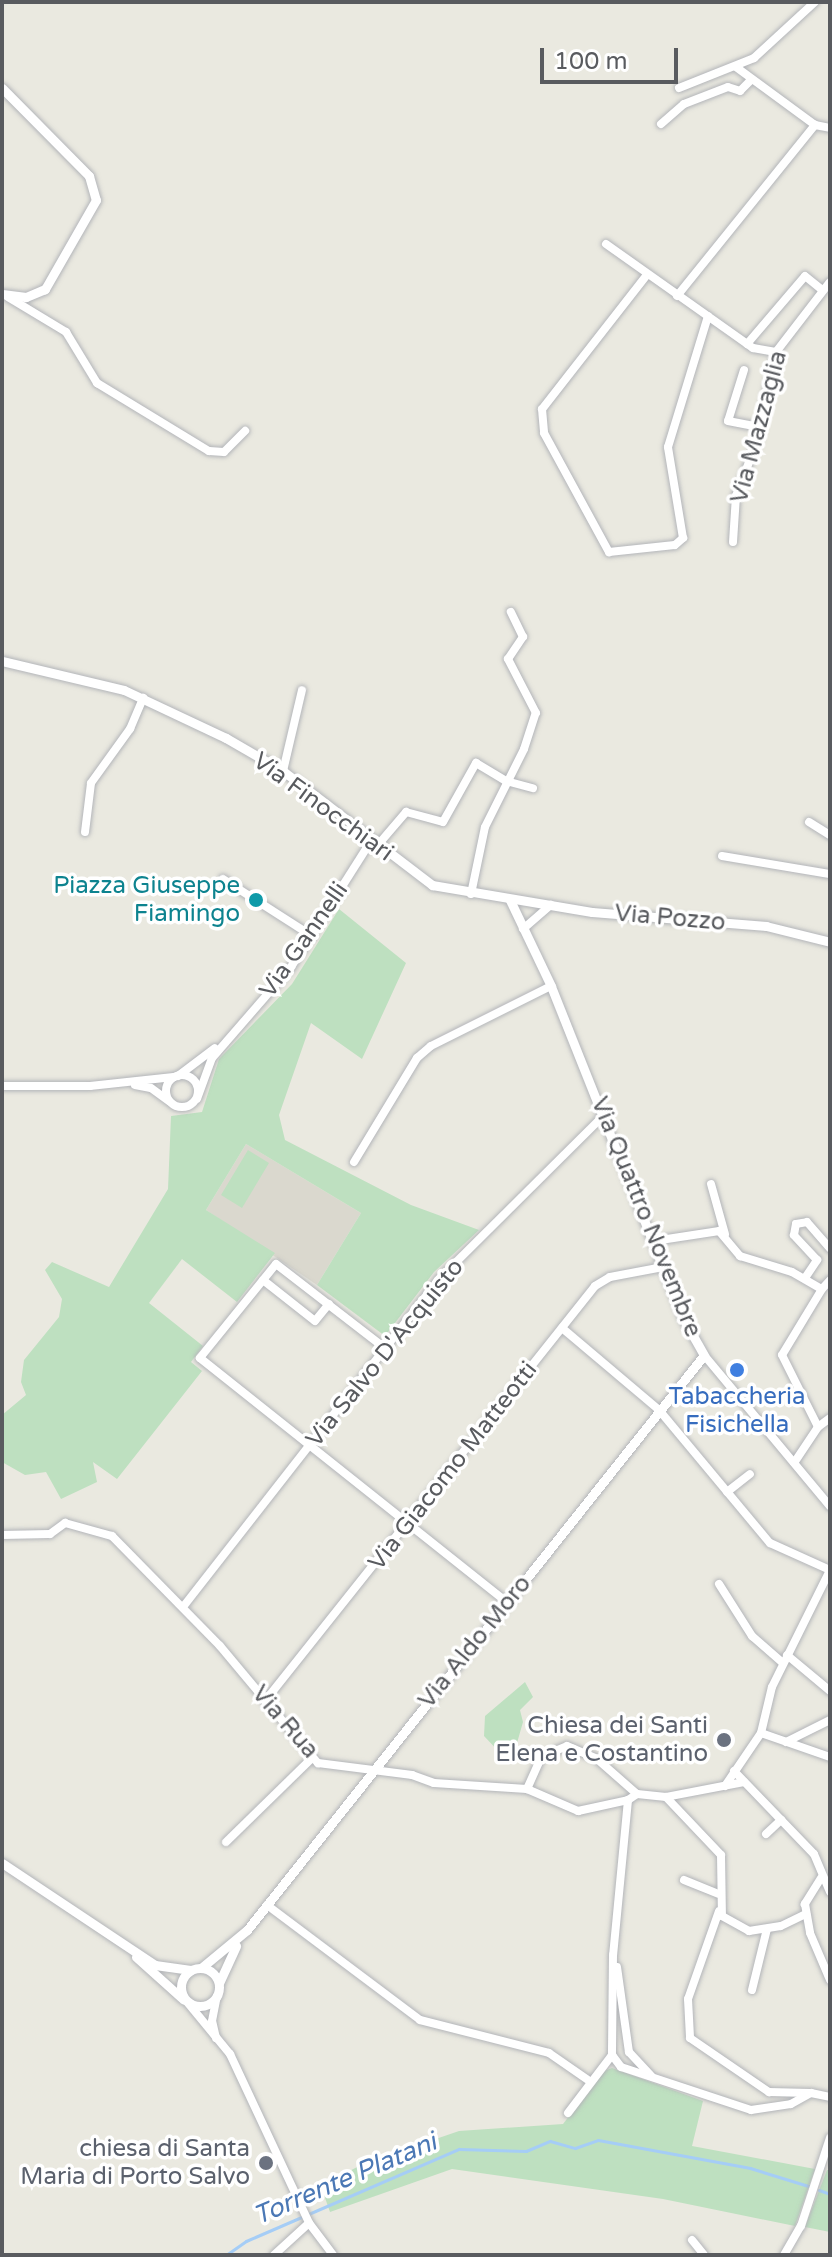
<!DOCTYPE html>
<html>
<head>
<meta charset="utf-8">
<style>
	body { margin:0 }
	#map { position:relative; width:832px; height:2257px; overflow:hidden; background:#eae9e0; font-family:"Varela Round",sans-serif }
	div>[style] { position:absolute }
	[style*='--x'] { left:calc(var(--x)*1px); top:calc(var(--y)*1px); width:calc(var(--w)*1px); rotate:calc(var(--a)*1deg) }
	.education>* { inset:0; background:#dad8ce }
	.green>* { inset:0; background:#bee0c0 }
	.stream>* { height:3px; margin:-1.5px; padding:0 1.5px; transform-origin:1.5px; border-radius:1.5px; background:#a5cdf6 }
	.roads { filter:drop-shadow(0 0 2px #b3b5b9) drop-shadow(0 0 2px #b3b5b9) }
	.minor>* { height:8px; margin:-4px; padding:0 4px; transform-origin:4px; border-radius:4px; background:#fff }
	.minor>.ring { margin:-4px; padding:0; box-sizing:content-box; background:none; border:8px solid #fff; border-radius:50% }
	.tertiary>* { height:9px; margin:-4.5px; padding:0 4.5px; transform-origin:4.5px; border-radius:4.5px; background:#fff }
	.tertiary>.ring { margin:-4.5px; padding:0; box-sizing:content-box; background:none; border:9px solid #fff; border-radius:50% }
	.dots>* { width:22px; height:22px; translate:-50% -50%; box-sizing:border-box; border:4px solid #fff; border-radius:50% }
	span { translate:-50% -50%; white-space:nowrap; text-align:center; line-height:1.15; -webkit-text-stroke:7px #fff; paint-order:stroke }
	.street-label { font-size:24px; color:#595b5f }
	.culture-label { font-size:24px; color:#0d838f }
	.right { translate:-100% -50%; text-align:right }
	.shop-label { font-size:24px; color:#366cbe }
	.worship-label { font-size:24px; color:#5b616d }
	.water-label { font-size:26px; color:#4b78b5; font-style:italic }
	.frame { position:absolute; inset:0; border:4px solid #595b5f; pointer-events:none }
	.scale { position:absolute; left:540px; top:48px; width:138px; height:36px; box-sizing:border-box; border:4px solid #595b5f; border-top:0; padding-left:10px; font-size:24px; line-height:28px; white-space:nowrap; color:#595b5f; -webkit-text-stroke:6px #fff; paint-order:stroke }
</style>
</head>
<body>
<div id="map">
	<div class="education">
		<i style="clip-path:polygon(246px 1144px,361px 1213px,317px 1285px,206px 1210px)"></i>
	</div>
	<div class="green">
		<i style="clip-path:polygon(339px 909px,406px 963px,362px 1059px,311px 1023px,279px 1115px,285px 1140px,411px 1205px,479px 1230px,434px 1272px,385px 1336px,317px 1285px,361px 1213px,246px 1144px,206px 1210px,275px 1253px,237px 1302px,182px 1259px,149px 1303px,203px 1346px,191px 1362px,202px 1371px,117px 1479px,93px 1462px,97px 1482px,61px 1499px,46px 1472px,25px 1475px,2px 1462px,2px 1415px,26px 1395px,21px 1382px,24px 1360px,59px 1317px,62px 1299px,45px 1270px,52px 1262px,109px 1287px,168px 1189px,171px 1116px,202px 1112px,219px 1059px,292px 984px)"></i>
		<i style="clip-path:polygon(248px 1150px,269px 1163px,242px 1208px,221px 1195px)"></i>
		<i style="clip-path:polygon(525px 1682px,533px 1697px,520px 1710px,523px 1722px,515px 1750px,511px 1747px,502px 1755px,484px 1736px,485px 1716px)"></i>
		<i style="clip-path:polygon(612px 2068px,703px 2101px,692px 2146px,815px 2169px,795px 2226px,663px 2199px,452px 2169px,330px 2212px,324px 2195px,335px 2190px,330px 2181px,363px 2164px,459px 2131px,563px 2124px,604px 2071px)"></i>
		<i style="clip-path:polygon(827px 2170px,830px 2170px,830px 2232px,805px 2227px)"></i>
	</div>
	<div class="stream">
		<i style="--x:819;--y:2190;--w:12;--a:20"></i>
		<i style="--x:226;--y:2255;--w:24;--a:-35"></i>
		<i style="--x:246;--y:2241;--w:232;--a:-23.4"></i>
		<i style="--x:459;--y:2149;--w:67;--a:1.7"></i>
		<i style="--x:526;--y:2151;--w:26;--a:-23"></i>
		<i style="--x:550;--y:2141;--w:26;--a:16"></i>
		<i style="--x:575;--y:2148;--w:24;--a:-19"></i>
		<i style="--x:598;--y:2140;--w:155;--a:10.4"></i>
		<i style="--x:750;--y:2168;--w:61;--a:17.2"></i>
	</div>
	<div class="roads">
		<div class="minor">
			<i style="--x:736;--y:67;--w:98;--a:36.3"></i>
			<i style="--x:815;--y:125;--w:15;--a:11"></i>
			<i style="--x:679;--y:88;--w:81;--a:-21.8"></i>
			<i style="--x:754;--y:58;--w:83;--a:-42.6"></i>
			<i style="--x:661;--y:124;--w:30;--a:-41"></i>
			<i style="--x:684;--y:104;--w:47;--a:-21.1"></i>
			<i style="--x:728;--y:87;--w:13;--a:18"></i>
			<i style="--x:740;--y:91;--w:16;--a:-45"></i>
			<i style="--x:606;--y:244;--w:180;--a:35.3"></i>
			<i style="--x:753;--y:348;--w:23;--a:10"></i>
			<i style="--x:646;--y:276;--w:169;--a:128"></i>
			<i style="--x:542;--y:409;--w:24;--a:85"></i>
			<i style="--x:544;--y:433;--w:136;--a:61.4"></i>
			<i style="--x:609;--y:552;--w:66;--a:-6.1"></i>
			<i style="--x:675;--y:545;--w:11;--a:-41"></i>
			<i style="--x:683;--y:538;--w:92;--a:-99.4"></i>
			<i style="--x:668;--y:447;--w:137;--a:-73"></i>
			<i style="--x:677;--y:296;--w:220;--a:-51.1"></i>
			<i style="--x:8;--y:297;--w:68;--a:31.1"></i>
			<i style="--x:66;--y:332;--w:60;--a:58.7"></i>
			<i style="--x:97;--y:383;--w:131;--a:31.3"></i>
			<i style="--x:209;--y:451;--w:15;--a:4"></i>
			<i style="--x:224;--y:452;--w:30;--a:-45"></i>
			<i style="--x:747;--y:344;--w:89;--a:-49.5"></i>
			<i style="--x:805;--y:276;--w:22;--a:39"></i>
			<i style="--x:744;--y:370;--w:53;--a:107.4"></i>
			<i style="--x:728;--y:421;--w:33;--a:11"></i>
			<i style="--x:733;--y:542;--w:46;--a:-86.3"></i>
			<i style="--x:736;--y:496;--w:56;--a:-69"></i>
			<i style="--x:756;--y:444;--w:94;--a:-77.7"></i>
			<i style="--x:776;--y:352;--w:88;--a:-52.4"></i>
			<i style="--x:283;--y:771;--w:83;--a:-76.8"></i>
			<i style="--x:809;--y:822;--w:25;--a:32"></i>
			<i style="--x:85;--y:832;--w:49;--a:-83"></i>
			<i style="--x:91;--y:783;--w:67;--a:-54.2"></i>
			<i style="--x:130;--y:729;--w:34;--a:-67"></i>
			<i style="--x:377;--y:846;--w:45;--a:-49.5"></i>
			<i style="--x:406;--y:812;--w:38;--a:15"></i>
			<i style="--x:443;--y:822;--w:68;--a:-60.8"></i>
			<i style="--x:476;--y:763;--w:35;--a:31"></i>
			<i style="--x:506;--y:781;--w:28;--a:15"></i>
			<i style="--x:722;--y:856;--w:109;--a:9.5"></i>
			<i style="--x:223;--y:879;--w:106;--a:32.6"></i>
			<i style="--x:471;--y:894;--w:68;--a:-78.2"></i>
			<i style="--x:485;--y:827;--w:87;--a:-63.4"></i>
			<i style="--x:524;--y:749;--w:38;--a:-72"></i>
			<i style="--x:536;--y:713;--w:61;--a:-117.4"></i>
			<i style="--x:508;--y:659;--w:27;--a:-56"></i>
			<i style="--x:523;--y:637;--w:28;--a:-116"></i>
			<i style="--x:523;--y:929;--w:37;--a:-41"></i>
			<i class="ring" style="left:166px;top:1075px;width:24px;height:24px"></i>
			<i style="--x:178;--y:1076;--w:46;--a:-37.1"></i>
			<i style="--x:135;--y:1085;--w:16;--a:11"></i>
			<i style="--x:151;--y:1088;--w:22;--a:36"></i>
			<i style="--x:2;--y:1086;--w:88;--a:0"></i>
			<i style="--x:90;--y:1086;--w:84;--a:-6.1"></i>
			<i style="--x:197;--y:1099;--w:44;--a:-69.9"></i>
			<i style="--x:212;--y:1058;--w:121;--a:-49"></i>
			<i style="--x:291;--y:967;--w:149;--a:-57.6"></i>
			<i style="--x:354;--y:1162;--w:122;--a:-58.8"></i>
			<i style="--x:417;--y:1058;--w:18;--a:-41"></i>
			<i style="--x:431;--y:1046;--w:134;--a:-26.6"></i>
			<i style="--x:711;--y:1184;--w:52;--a:74.4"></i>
			<i style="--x:654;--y:1241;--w:66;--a:-8.7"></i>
			<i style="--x:719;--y:1231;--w:33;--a:50"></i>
			<i style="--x:740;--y:1256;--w:54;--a:17.1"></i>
			<i style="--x:792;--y:1272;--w:34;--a:30"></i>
			<i style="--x:822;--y:1289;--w:77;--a:121.2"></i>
			<i style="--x:782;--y:1355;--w:80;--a:63.4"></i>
			<i style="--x:818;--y:1427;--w:43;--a:123.7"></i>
			<i style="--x:805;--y:1278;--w:22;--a:-56"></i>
			<i style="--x:817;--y:1260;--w:34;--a:-133"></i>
			<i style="--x:794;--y:1235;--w:11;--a:-80"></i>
			<i style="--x:796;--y:1224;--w:11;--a:-10"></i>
			<i style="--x:807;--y:1222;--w:35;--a:49"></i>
			<i style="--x:263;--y:1280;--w:66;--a:38.3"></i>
			<i style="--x:315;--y:1321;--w:22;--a:-51"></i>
			<i style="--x:822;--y:1289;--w:12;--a:-48"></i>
			<i style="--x:562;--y:1328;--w:127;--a:40.2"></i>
			<i style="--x:659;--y:1410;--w:173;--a:50.2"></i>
			<i style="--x:770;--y:1543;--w:66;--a:24.2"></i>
			<i style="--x:386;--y:1349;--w:139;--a:-142.3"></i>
			<i style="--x:276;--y:1264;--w:121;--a:129"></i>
			<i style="--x:200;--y:1358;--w:392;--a:38.5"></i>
			<i style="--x:704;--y:1355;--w:197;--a:50.2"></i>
			<i style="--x:818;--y:1427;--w:15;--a:-37"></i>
			<i style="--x:727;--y:1492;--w:29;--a:-38"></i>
			<i style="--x:2;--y:1535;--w:48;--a:-1.2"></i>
			<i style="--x:50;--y:1534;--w:19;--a:-36"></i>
			<i style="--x:65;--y:1523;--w:49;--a:15.5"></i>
			<i style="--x:112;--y:1536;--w:154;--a:45.5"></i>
			<i style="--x:220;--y:1646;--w:153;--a:50.1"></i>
			<i style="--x:318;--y:1763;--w:95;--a:7.3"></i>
			<i style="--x:412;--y:1775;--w:23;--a:20"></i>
			<i style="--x:434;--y:1783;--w:93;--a:3.7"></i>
			<i style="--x:527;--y:1789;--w:56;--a:23.3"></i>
			<i style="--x:578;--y:1811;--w:51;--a:-12.4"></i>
			<i style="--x:719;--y:1584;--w:62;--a:57.6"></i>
			<i style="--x:752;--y:1636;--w:41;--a:41.1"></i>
			<i style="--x:183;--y:1607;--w:416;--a:-52"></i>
			<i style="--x:439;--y:1279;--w:233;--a:-44.8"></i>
			<i style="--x:787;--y:1655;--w:56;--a:39.9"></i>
			<i style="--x:265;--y:1701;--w:530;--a:-51.51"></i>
			<i style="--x:595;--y:1286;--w:17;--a:-31"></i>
			<i style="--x:610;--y:1277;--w:54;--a:-10.7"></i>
			<i style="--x:761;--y:1733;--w:47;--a:-76.6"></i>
			<i style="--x:772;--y:1687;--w:131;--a:-63.6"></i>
			<i style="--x:786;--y:1742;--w:49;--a:-26.6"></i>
			<i style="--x:734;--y:1771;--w:115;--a:46.1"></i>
			<i style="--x:814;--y:1854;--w:41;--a:67.2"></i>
			<i style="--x:744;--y:1782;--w:79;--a:169.1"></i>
			<i style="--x:666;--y:1797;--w:29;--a:-174"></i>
			<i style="--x:637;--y:1794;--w:11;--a:146"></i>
			<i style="--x:628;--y:1800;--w:156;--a:95.5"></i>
			<i style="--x:613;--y:1955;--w:100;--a:90.6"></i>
			<i style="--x:612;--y:2055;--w:15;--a:53"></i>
			<i style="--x:621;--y:2067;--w:137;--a:18.3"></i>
			<i style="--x:751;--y:2110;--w:40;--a:-8.5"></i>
			<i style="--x:791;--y:2104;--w:23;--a:-29"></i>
			<i style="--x:811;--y:2093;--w:19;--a:12"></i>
			<i style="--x:725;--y:1786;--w:64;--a:-55.8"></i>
			<i style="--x:761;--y:1733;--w:73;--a:19.2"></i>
			<i style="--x:527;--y:1789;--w:35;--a:-66"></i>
			<i style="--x:541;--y:1757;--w:28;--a:-23"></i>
			<i style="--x:567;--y:1746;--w:33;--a:23"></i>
			<i style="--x:597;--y:1759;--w:53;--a:41.2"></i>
			<i style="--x:666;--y:1797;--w:80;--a:46.5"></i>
			<i style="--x:721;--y:1855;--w:61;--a:89.1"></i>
			<i style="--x:722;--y:1916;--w:31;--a:29"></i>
			<i style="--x:749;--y:1931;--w:32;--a:-9"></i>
			<i style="--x:781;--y:1926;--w:28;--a:-26"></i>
			<i style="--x:766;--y:1834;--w:21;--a:-43"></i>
			<i style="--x:226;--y:1842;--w:120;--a:-44.3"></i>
			<i style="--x:821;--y:1878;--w:31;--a:122"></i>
			<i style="--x:805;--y:1904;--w:29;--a:80"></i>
			<i style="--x:810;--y:1933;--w:51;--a:66.9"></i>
			<i style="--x:684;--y:1880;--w:37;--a:22"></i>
			<i style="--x:267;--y:1905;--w:191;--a:36.9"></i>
			<i style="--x:420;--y:2020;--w:133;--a:14.3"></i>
			<i style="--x:549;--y:2053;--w:47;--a:34.7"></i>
			<i style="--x:719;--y:1911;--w:93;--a:109.4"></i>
			<i style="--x:688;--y:1999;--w:39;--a:87"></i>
			<i style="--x:690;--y:2038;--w:96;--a:34.4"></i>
			<i style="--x:769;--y:2092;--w:41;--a:1.4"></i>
			<i style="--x:617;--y:1967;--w:86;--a:82"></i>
			<i style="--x:629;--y:2052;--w:33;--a:47"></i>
			<i style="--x:752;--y:1990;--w:63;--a:-76.2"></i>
			<i style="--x:183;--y:1997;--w:74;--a:50.5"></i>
			<i style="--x:230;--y:2054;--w:187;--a:64.9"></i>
			<i style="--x:309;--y:2223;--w:40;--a:53"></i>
			<i style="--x:216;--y:2038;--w:17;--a:-103"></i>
			<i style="--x:212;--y:2021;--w:25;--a:-79"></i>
			<i style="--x:568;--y:2113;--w:73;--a:-52.8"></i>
			<i style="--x:692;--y:2240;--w:19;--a:51"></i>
			<i style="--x:274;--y:2255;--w:47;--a:-42.4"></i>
			<i style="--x:784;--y:2255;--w:34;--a:-60"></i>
			<i style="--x:801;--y:2226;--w:93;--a:-71.8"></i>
		</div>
		<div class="tertiary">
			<i style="--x:2;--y:88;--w:124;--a:45.3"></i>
			<i style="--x:89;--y:176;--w:25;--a:74"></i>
			<i style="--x:96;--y:200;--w:103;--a:119.8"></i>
			<i style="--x:45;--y:289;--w:21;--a:157"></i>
			<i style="--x:26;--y:297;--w:24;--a:-173"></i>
			<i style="--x:2;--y:661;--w:125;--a:13.4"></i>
			<i style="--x:124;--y:690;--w:113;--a:25.2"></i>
			<i style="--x:226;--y:738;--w:66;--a:30.1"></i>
			<i style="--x:283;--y:771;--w:188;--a:37.4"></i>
			<i style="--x:432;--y:885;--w:162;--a:9.6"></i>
			<i style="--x:592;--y:912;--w:175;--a:4.6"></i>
			<i style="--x:766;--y:926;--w:66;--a:14"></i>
			<i style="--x:2;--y:1863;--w:184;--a:33.7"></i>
			<i style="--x:155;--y:1965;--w:36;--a:8"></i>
			<i style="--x:136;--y:1957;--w:64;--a:41.9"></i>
			<i class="ring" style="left:181px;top:1968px;width:29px;height:29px"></i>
			<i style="--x:201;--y:1968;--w:60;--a:-39.6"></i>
			<i style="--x:247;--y:1930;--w:734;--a:-51.52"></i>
			<i style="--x:704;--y:1355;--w:43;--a:-119.6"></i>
			<i style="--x:683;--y:1318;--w:357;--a:-111.7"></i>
			<i style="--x:551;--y:986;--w:95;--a:-115.5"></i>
			<i style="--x:219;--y:1983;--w:41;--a:-65.3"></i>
		</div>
	</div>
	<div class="dots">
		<i style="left:256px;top:900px;background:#0f9aa8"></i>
		<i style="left:737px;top:1370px;background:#3f7fe0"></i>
		<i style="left:724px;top:1740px;background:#6b7280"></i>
		<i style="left:266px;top:2163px;background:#6b7280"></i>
	</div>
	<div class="street-label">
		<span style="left:759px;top:427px;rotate:-75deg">Via Mazzaglia</span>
		<span style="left:323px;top:807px;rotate:36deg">Via Finocchiari</span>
		<span style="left:670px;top:918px;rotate:5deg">Via Pozzo</span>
		<span style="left:304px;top:940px;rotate:-55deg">Via Gannelli</span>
		<span style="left:646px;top:1217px;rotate:68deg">Via Quattro Novembre</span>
		<span style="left:385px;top:1353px;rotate:-51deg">Via Salvo D'Acquisto</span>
		<span style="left:453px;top:1466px;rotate:-52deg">Via Giacomo Matteotti</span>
		<span style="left:475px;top:1642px;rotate:-51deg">Via Aldo Moro</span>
		<span style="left:285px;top:1722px;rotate:49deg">Via Rua</span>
	</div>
	<div class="culture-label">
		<span class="right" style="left:240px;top:900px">Piazza Giuseppe<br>Fiamingo</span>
	</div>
	<div class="shop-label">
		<span style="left:737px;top:1411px">Tabaccheria<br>Fisichella</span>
	</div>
	<div class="worship-label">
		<span class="right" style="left:708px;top:1740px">Chiesa dei Santi<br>Elena e Costantino</span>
		<span class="right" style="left:250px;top:2163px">chiesa di Santa<br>Maria di Porto Salvo</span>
	</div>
	<div class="water-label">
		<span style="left:345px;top:2179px;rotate:-23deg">Torrente Platani</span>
	</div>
	<div class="frame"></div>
	<div class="scale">100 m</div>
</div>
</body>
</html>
